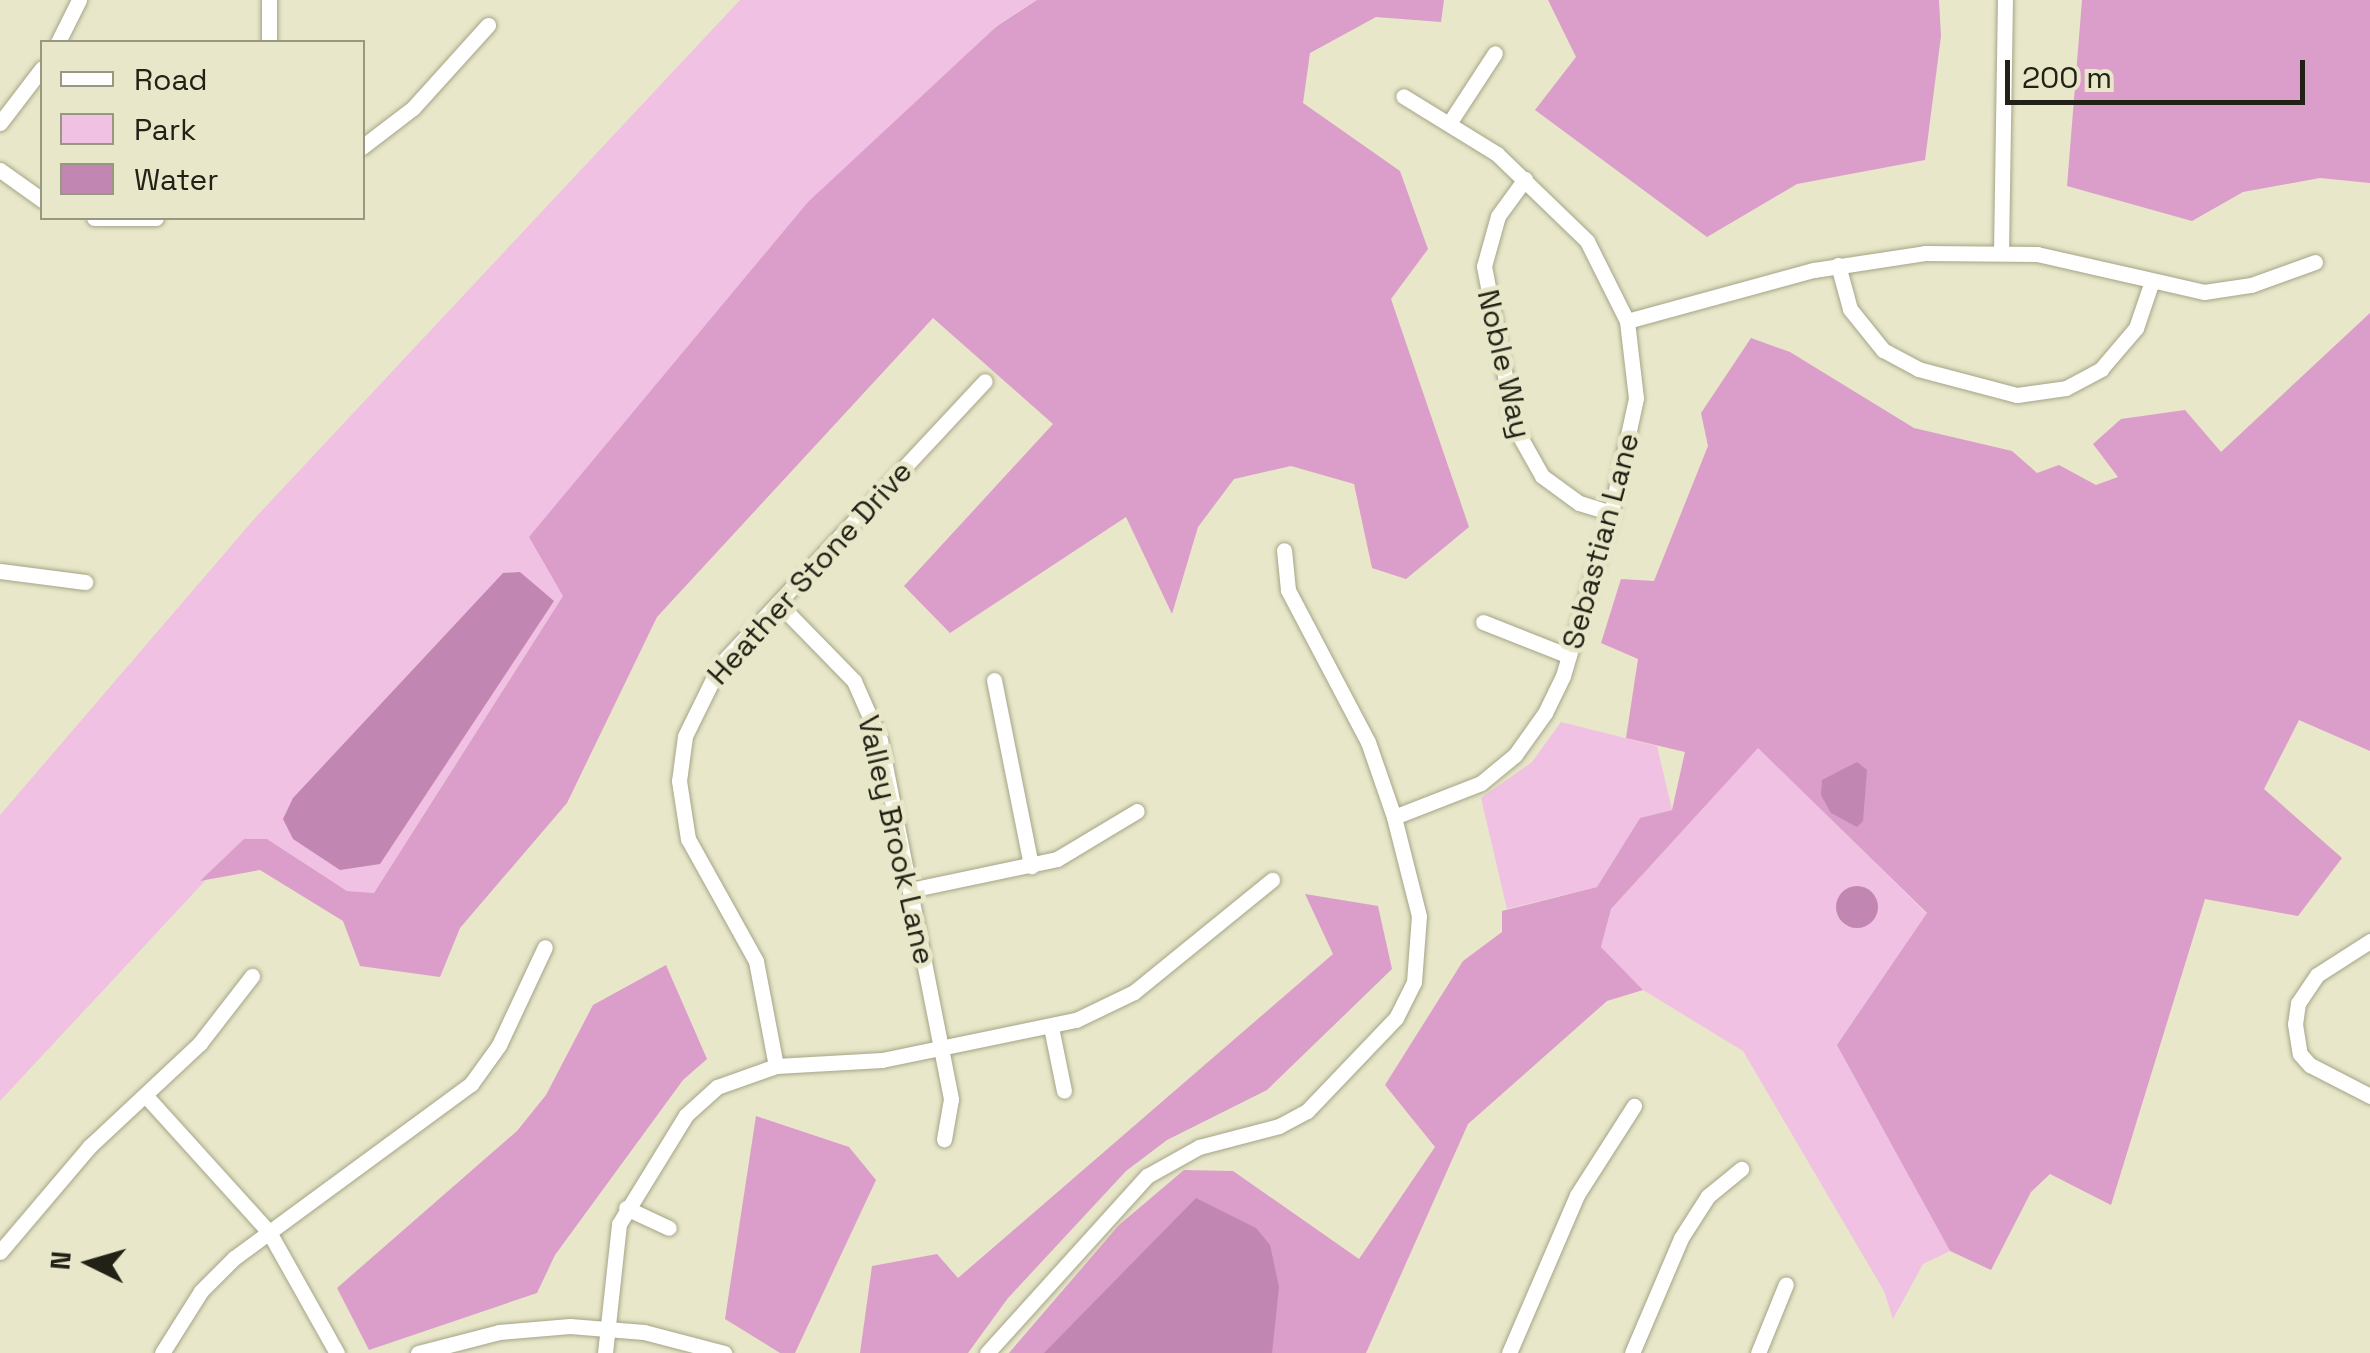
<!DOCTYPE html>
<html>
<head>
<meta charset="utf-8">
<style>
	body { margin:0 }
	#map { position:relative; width:2370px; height:1353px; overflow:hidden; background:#e8e7c9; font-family:"Space Grotesk",sans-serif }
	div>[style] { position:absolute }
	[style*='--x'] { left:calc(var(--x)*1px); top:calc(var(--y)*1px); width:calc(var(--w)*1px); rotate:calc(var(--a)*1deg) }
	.green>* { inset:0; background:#f0c1e3 }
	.forest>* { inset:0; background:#db9dca }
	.water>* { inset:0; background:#c286b2 }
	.round { border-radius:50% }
	.roads { filter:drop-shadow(0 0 2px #a6a488) drop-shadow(0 0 2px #a6a488) }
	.minor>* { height:15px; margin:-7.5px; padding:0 7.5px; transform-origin:7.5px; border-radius:7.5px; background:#fff }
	span { translate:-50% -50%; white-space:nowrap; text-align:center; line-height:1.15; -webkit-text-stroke:10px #e8e7c9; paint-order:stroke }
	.street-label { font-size:30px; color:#212116 }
	.legend { position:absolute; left:40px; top:40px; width:325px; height:180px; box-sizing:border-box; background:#e8e7c9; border:2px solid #989881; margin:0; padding:12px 18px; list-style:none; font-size:30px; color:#212116 }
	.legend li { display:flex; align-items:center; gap:20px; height:50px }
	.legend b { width:50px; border:2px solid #989881 }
	.north { position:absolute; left:40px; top:1213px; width:100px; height:100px; -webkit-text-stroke:8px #e8e7c9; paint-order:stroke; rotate:275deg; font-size:28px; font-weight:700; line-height:40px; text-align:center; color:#212116 }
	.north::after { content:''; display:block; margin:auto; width:35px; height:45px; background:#212116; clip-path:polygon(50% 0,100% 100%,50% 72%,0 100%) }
	.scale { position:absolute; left:2005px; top:60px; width:300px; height:45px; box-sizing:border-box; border:5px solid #212116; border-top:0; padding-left:12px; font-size:30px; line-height:35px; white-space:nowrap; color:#212116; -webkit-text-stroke:8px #e8e7c9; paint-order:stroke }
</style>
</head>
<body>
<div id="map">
	<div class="green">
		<i style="clip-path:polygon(740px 0,1037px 0,996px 26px,563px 596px,374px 893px,347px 891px,267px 839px,244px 839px,0 1101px,0 815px,255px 518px)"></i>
		<i style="clip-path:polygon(1561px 722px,1657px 746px,1672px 810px,1640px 818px,1597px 887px,1507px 909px,1481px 798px,1532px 762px)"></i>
		<i style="clip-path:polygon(1758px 747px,1927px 914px,1838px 1045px,1950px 1251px,1923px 1264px,1893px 1319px,1884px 1291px,1743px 1051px,1643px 990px,1601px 947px,1611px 909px)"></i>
	</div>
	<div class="forest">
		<i style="clip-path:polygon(1037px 0,1444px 0,1441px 22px,1376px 17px,1310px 53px,1303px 103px,1400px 171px,1428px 249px,1391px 299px,1469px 527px,1406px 579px,1372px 568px,1354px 484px,1291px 466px,1234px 479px,1198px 527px,1172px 614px,1126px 517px,950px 633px,904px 586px,1053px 424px,933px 318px,657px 617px,567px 803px,460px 928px,440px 977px,360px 966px,343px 921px,260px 870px,200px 881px,244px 839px,267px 839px,347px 891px,374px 893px,563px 596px,529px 537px,808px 202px,997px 26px)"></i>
		<i style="clip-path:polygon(1548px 0,1939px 0,1941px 36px,1925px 160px,1797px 184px,1707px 237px,1535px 110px,1576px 57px)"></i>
		<i style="clip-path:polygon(2082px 0,2370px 0,2370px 183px,2320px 178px,2243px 192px,2192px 221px,2067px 186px)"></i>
		<i style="clip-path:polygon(2370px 313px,2370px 751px,2299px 720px,2264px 789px,2342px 858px,2298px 916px,2205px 899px,2111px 1205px,2050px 1174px,2031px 1192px,1991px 1270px,1950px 1251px,1837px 1045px,1927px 913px,1758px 748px,1611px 909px,1601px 947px,1643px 990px,1607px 1001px,1468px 1124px,1366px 1353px,1009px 1353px,1119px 1225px,1184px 1170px,1233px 1171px,1359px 1259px,1435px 1147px,1385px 1085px,1463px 961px,1502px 932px,1502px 911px,1597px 887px,1640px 818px,1672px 810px,1685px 752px,1626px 738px,1638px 659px,1601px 643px,1621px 579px,1654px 581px,1708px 446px,1701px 413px,1751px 338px,1790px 352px,1914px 428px,2012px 451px,2037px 473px,2059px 465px,2096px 485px,2118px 477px,2093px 444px,2121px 419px,2185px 410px,2221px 452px)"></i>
		<i style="clip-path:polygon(1305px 894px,1378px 906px,1392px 969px,1267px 1090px,1167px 1140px,1126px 1171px,1008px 1298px,968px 1353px,860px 1353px,872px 1266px,937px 1254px,958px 1278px,1333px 954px)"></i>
		<i style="clip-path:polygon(666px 965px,707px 1059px,683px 1080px,555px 1255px,537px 1293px,369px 1350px,337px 1288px,517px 1131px,546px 1095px,593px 1005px)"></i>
		<i style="clip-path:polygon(756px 1116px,849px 1147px,876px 1180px,795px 1353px,780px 1353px,725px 1319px)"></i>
	</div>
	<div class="water">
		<i style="clip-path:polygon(520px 572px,554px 601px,380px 864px,340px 870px,293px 839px,283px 819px,293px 798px,503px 573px)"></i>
		<i style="clip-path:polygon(1857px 762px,1867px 770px,1863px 821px,1857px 827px,1831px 813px,1821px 795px,1822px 780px)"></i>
		<i class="round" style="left:1836px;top:886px;width:42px;height:42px"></i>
		<i style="clip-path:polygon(1196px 1198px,1256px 1228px,1270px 1245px,1279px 1287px,1272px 1353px,1044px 1353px)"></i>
	</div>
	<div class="roads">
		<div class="minor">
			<i style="--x:269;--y:0;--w:42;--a:90"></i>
			<i style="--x:58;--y:42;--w:47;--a:-63.4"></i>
			<i style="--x:1450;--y:122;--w:82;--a:-56.9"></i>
			<i style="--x:0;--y:123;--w:69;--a:-52.6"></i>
			<i style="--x:362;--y:147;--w:64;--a:-37.4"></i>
			<i style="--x:413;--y:108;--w:112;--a:-47.9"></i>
			<i style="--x:0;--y:170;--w:52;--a:35.5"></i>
			<i style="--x:1525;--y:179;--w:46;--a:126.1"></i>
			<i style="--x:1498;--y:216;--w:52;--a:105.6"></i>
			<i style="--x:1484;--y:266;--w:165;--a:79.2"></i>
			<i style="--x:1515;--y:428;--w:55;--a:60.6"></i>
			<i style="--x:1542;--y:476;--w:46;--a:36.1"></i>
			<i style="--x:1579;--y:503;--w:34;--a:17"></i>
			<i style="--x:94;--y:218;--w:62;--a:0"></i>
			<i style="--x:2001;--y:252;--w:252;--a:-89.1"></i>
			<i style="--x:1838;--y:265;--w:46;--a:74.7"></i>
			<i style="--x:1850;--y:309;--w:53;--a:51.2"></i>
			<i style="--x:1883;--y:350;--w:40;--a:28"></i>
			<i style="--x:1918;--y:369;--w:102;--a:14.7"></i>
			<i style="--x:2017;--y:395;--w:49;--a:-8.1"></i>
			<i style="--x:2066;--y:388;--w:40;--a:-28"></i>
			<i style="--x:2101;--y:369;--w:54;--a:-49.5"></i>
			<i style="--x:2136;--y:328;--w:46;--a:-71.2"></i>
			<i style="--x:1627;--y:321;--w:194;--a:-15.3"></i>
			<i style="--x:1814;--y:270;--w:112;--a:-8.7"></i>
			<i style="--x:1925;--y:253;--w:112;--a:0.5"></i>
			<i style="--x:2037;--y:254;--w:171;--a:12.8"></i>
			<i style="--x:2204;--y:292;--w:48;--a:-8.5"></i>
			<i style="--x:2251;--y:285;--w:68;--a:-19.8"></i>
			<i style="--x:0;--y:571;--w:86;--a:7.4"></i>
			<i style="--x:778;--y:603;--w:109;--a:45.7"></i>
			<i style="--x:854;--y:681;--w:64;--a:66.2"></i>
			<i style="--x:880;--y:740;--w:366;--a:78.8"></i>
			<i style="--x:951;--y:1099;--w:41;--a:99.9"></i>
			<i style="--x:1483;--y:622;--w:92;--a:21.6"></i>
			<i style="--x:994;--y:680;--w:190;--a:78.7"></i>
			<i style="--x:1394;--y:817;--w:93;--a:-21.3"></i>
			<i style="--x:1481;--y:783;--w:44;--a:-39.5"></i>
			<i style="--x:1515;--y:755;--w:52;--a:-54.5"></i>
			<i style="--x:1545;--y:713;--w:41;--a:-64.1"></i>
			<i style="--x:1563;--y:676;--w:170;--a:-73.6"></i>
			<i style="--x:1611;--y:513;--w:118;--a:-77.7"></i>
			<i style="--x:1636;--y:398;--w:78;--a:-96.7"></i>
			<i style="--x:1627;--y:321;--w:89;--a:-116.6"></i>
			<i style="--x:1587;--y:241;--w:125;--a:-136"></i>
			<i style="--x:1497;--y:154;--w:110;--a:-148.3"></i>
			<i style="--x:910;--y:890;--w:150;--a:-11.9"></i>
			<i style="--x:1057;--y:859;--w:93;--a:-31"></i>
			<i style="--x:2370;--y:941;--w:63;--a:147.3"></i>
			<i style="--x:2317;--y:975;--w:34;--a:124"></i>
			<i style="--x:2298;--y:1003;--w:21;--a:98"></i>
			<i style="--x:2295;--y:1024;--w:30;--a:81"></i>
			<i style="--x:2300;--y:1054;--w:15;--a:48"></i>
			<i style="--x:2310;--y:1065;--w:68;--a:27.3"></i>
			<i style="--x:1051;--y:1027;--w:65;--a:78.5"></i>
			<i style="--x:776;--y:1066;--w:107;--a:-100.8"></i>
			<i style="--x:756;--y:961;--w:140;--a:-119.1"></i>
			<i style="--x:688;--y:839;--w:59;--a:-98.8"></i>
			<i style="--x:679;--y:781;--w:45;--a:-82.4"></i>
			<i style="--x:685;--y:736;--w:79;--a:-63.8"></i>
			<i style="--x:720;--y:665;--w:388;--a:-47"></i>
			<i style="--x:146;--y:1096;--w:183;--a:47.9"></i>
			<i style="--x:269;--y:1232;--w:139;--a:60.7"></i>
			<i style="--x:626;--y:1208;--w:47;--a:24.9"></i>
			<i style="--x:0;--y:1252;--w:139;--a:-49.7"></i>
			<i style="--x:90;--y:1146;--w:151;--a:-43.1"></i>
			<i style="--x:200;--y:1043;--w:85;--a:-52.2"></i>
			<i style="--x:162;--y:1353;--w:73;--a:-57.8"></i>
			<i style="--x:201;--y:1291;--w:47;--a:-45"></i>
			<i style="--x:234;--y:1258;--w:294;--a:-36.3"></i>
			<i style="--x:471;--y:1084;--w:48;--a:-54.3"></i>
			<i style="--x:499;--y:1045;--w:108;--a:-64.9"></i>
			<i style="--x:418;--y:1353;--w:84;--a:-14.5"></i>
			<i style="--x:499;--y:1332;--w:71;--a:-4.8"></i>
			<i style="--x:570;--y:1326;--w:74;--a:4.6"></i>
			<i style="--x:644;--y:1332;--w:83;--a:14.7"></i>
			<i style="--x:605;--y:1353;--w:130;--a:-83.8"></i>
			<i style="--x:619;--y:1224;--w:128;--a:-58.4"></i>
			<i style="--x:686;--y:1115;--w:42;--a:-42.1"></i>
			<i style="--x:717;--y:1087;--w:63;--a:-19.6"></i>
			<i style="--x:776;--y:1066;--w:106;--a:-3.2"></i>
			<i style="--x:882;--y:1060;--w:198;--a:-11.7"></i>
			<i style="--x:1076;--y:1020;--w:64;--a:-25.8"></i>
			<i style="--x:1134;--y:992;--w:178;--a:-39.1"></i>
			<i style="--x:987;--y:1353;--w:239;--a:-47.9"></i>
			<i style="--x:1147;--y:1176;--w:60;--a:-29.1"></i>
			<i style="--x:1199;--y:1147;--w:83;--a:-14.7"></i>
			<i style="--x:1279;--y:1126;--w:32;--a:-28"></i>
			<i style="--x:1307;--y:1111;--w:129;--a:-46.3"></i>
			<i style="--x:1396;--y:1018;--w:40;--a:-63.4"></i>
			<i style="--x:1414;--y:982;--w:66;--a:-85.7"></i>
			<i style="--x:1419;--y:916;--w:102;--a:-104.2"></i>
			<i style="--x:1394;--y:817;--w:79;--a:-109.1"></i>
			<i style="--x:1368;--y:742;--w:172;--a:-117.8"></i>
			<i style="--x:1288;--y:590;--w:40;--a:-95.7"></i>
			<i style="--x:1509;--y:1353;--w:172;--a:-66.7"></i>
			<i style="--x:1577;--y:1195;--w:106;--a:-57.4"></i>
			<i style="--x:1632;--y:1353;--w:125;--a:-66.9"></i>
			<i style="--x:1681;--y:1238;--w:50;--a:-57.3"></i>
			<i style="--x:1708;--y:1196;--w:43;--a:-39.3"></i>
			<i style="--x:1758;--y:1353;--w:74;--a:-67.9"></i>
		</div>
	</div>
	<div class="street-label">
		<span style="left:1504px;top:364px;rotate:77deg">Noble Way</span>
		<span style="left:1601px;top:541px;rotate:-75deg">Sebastian Lane</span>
		<span style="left:810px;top:573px;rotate:-48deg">Heather Stone Drive</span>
		<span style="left:896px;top:840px;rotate:77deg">Valley Brook Lane</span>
	</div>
	<ul class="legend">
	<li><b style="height:12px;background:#fff"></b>Road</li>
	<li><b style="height:28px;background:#f0c1e3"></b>Park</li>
	<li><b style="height:28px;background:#c286b2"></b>Water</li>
	</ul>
	<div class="north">N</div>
	<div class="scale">200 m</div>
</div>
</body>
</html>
